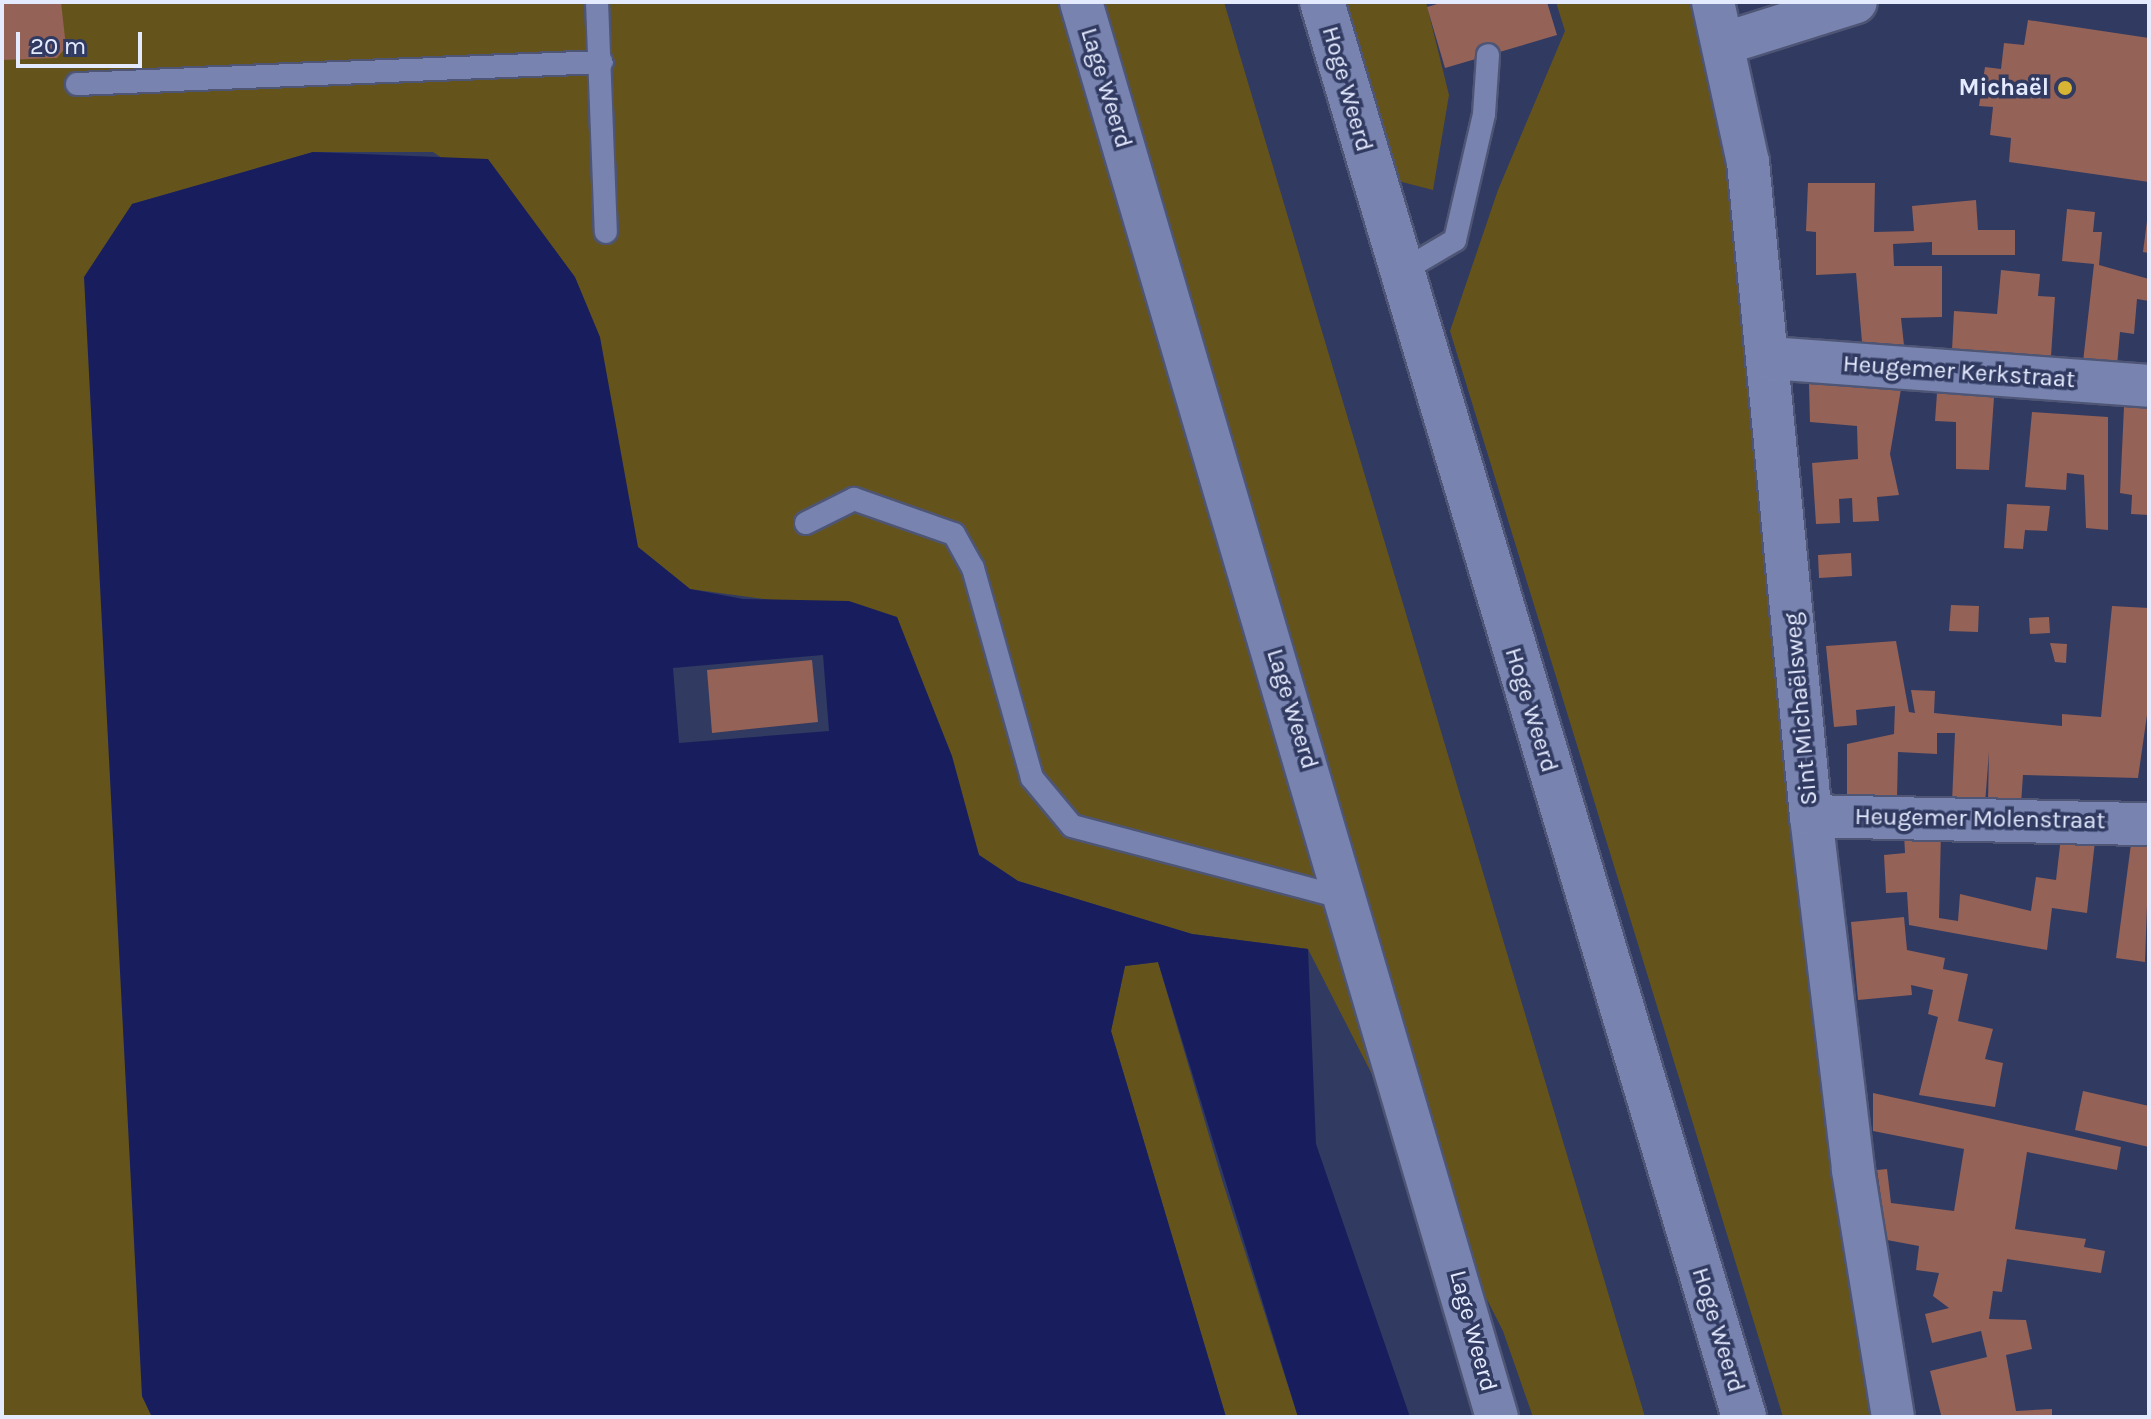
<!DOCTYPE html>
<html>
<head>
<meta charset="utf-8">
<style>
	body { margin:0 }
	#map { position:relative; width:2151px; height:1419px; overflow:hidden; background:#313a61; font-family:Karla,sans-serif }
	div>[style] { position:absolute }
	.green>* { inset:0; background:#64541b }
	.water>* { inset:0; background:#181e5d }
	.pier>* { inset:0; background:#313a61 }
	.building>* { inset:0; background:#946257 }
	.roads { filter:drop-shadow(2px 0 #4e5575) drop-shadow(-2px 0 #4e5575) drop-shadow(0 2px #4e5575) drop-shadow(0 -2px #4e5575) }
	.service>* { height:22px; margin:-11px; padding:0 11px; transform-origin:11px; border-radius:11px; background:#7884af }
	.minor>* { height:42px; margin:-21px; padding:0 21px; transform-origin:21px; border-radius:21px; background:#7884af }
	.secondary>* { height:44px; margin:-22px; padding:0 22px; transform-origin:22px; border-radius:22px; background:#7884af }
	.dots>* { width:22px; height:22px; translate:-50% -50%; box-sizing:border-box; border:4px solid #313a61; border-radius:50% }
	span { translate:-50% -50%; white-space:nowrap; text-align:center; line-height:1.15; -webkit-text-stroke:7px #313a61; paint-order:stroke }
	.street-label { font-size:24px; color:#e5ebff }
	.poi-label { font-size:24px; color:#e5ebff; font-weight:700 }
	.right { translate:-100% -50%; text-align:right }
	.frame { position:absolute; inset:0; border:4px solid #e5ebff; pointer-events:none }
	.scale { position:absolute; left:16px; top:32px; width:126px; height:36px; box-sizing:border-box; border:4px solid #e5ebff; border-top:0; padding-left:10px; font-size:24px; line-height:28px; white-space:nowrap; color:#e5ebff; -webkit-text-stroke:6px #313a61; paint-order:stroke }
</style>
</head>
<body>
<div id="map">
	<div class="green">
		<div style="clip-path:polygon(2px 2px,1224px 2px,1645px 1417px,1533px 1417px,1503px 1331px,1308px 949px,1192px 934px,1018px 881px,979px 855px,897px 617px,690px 589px,638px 547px,574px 277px,530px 218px,433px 152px,313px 152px,132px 204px,142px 1396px,152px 1417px,2px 1417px)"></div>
		<div style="clip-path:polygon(1346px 2px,1426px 2px,1449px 95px,1433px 190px,1398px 181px)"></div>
		<div style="clip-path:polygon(1556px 2px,1694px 2px,1737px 214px,1876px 1417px,1783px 1417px,1450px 331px,1498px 190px,1565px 31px)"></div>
		<div style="clip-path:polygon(1158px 962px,1223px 1183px,1298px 1417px,1226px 1417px,1111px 1031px,1125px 966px)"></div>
	</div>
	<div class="water">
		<div style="clip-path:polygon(313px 152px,488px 159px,575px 277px,600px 337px,638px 547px,690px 589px,743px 599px,849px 601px,897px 617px,952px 756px,979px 855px,1018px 881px,1192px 934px,1308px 949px,1316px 1144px,1410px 1417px,1298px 1417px,1158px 962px,1125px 966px,1111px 1031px,1226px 1417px,152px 1417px,142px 1396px,84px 277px,132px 204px)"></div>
	</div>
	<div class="pier">
		<div style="clip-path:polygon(823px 655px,829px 731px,679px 743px,673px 668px)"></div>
	</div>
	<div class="building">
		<div style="clip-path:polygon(2px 2px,61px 2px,66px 47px,57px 58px,2px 60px)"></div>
		<div style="clip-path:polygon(1444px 2px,1547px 2px,1557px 35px,1445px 68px,1427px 7px)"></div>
		<div style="clip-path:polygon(2028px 20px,2149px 38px,2149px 182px,2009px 162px,2011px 138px,1990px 135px,1993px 107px,1979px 106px,1985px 67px,2001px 69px,2004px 43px,2024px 45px)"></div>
		<div style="clip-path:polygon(1808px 183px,1875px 183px,1874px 232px,1914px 231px,1912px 206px,1976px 200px,1978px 230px,2015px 230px,2015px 255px,1932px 255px,1932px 242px,1893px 244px,1894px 266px,1942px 266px,1942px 317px,1901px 318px,1904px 345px,1862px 342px,1856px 273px,1816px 275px,1816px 232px,1806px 231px)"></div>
		<div style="clip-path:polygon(2067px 209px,2095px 212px,2093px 232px,2102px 232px,2099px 265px,2149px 279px,2149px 301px,2137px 299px,2134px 334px,2120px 332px,2117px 366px,2083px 362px,2094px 264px,2062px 261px)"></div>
		<div style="clip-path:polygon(2147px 221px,2149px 221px,2149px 253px,2143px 252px)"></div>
		<div style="clip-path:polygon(2001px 270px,2040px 274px,2038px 296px,2055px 297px,2051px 356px,1952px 350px,1954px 311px,1997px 314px)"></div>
		<div style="clip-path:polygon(1809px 384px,1901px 389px,1890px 454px,1899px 495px,1877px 497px,1879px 521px,1853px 522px,1852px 498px,1839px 499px,1840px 523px,1816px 524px,1812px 463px,1858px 459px,1857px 426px,1810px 422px)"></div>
		<div style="clip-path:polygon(1937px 393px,1994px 397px,1989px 470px,1956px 469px,1956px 422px,1935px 421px)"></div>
		<div style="clip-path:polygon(2124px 407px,2149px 408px,2149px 515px,2131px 514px,2132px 495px,2120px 493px)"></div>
		<div style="clip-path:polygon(2032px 412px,2108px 417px,2108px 530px,2086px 528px,2084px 475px,2067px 473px,2066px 490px,2025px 487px)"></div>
		<div style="clip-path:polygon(2007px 504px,2050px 506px,2047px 531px,2025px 530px,2023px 549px,2004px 548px)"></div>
		<div style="clip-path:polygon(1851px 553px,1852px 576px,1819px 578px,1818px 555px)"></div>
		<div style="clip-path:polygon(1951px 605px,1979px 606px,1978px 632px,1949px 631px)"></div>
		<div style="clip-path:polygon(2112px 606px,2149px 608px,2149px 701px,2138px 778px,2023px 775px,2021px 804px,1988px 803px,1989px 752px,1985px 804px,1952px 802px,1955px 733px,1937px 733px,1937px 754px,1898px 752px,1897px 799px,1847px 798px,1847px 744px,1894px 734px,1895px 706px,1856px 710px,1857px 725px,1834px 727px,1826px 646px,1896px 641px,1909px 712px,1915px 713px,1911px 690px,1935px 691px,1934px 713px,2062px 726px,2062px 714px,2101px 717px)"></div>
		<div style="clip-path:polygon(2049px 617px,2050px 633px,2030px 634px,2029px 618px)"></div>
		<div style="clip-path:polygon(2050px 643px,2067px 644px,2066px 663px,2055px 662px)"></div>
		<div style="clip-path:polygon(812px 660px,818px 722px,712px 733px,707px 670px)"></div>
		<div style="clip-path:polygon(1941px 832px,1939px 918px,1958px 921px,1960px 894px,2031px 911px,2036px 877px,2056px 880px,2061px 837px,2095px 841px,2087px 913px,2052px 908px,2047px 950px,1909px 925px,1907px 892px,1886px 893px,1884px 855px,1905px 853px,1904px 834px)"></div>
		<div style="clip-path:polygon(2131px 844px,2149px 847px,2145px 962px,2116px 958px)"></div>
		<div style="clip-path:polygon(1904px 917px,1907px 950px,1945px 958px,1943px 969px,1968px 974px,1958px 1021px,1993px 1029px,1985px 1059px,2003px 1063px,1995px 1107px,1919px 1095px,1938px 1017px,1928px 1014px,1933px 990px,1911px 985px,1912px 995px,1858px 1000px,1851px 922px)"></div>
		<div style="clip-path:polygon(2083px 1091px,2149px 1106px,2149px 1147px,2075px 1130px)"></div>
		<div style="clip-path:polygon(1873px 1093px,2121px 1147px,2117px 1170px,2027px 1152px,2015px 1229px,2086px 1239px,2084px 1247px,2105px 1251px,2101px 1273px,2007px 1259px,2002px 1292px,1993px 1291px,1989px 1319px,2026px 1320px,2032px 1349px,2006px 1355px,2016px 1411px,2052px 1409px,2052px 1417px,1941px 1415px,1930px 1371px,1987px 1357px,1981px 1331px,1932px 1343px,1925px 1314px,1949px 1308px,1933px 1296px,1939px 1273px,1916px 1270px,1919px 1246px,1887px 1240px,1877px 1170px,1887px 1169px,1891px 1203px,1954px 1211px,1964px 1149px,1873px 1131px)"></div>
	</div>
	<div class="roads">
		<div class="service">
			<div style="left:597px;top:2px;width:230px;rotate:87.8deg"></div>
			<div style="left:77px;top:84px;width:525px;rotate:-2.4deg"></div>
			<div style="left:1399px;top:273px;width:65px;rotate:-30.5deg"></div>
			<div style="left:1455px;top:240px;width:129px;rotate:-77deg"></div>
			<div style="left:1484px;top:114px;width:59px;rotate:-86.1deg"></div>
			<div style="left:806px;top:523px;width:54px;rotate:-26.6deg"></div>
			<div style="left:854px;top:499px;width:106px;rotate:19.3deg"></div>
			<div style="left:954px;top:534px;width:39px;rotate:61deg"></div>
			<div style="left:973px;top:568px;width:218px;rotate:74.3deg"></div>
			<div style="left:1032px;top:778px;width:62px;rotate:50.2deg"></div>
			<div style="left:1072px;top:826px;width:285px;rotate:14.8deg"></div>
		</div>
		<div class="minor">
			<div style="left:1081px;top:2px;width:1475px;rotate:73.62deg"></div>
			<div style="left:1713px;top:2px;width:164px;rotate:77.7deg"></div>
			<div style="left:1748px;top:162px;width:657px;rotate:84.5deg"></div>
			<div style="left:1811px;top:816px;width:356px;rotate:83.2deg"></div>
			<div style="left:1853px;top:1170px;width:250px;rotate:80.8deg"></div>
			<div style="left:1726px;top:43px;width:136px;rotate:-17.5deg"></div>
			<div style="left:1770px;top:358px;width:380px;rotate:4.2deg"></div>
			<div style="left:1811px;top:816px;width:338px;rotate:1.4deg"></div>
		</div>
		<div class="secondary">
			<div style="left:1322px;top:2px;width:1477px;rotate:73.39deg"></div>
		</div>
	</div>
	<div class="dots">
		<div style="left:2065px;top:88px;background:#d7b434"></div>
	</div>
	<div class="street-label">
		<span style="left:1106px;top:88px;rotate:73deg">Lage Weerd</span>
		<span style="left:1347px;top:89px;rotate:74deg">Hoge Weerd</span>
		<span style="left:1959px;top:372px;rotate:4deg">Heugemer Kerkstraat</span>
		<span style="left:1292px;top:709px;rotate:73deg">Lage Weerd</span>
		<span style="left:1801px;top:709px;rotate:-95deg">Sint Michaëlsweg</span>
		<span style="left:1531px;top:710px;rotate:73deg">Hoge Weerd</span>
		<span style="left:1980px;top:819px;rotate:1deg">Heugemer Molenstraat</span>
		<span style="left:1718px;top:1330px;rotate:73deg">Hoge Weerd</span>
		<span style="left:1473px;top:1331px;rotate:75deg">Lage Weerd</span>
	</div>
	<div class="poi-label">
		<span class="right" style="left:2049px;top:88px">Michaël</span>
	</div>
	<div class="frame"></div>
	<div class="scale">20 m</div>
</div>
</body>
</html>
